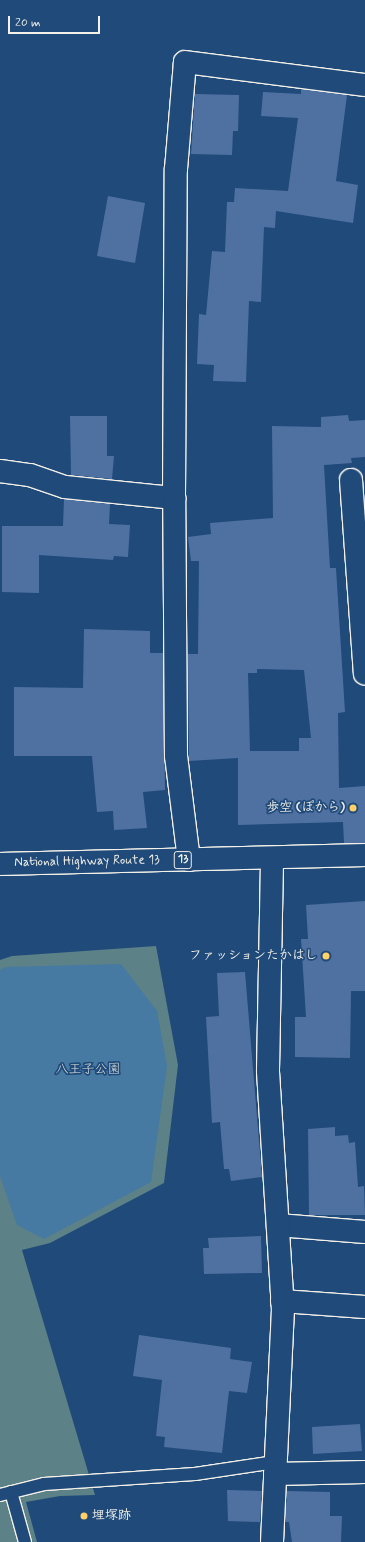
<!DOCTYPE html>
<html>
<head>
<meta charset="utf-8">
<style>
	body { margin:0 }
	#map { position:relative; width:365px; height:1542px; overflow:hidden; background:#1f4a7a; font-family:Mynerve,"Klee One",sans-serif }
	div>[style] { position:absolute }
	.green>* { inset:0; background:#5c8187 }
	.water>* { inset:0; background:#467aa3 }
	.building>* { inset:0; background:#4f71a1 }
	.roads { filter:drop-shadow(1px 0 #f4f1e8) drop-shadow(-1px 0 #f4f1e8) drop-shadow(0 1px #f4f1e8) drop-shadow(0 -1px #f4f1e8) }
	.service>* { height:12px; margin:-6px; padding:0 6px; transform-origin:6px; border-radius:6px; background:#1f4a7a }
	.minor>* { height:22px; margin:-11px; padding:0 11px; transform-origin:11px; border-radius:11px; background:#1f4a7a }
	.trunk>* { height:22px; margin:-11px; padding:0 11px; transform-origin:11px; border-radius:11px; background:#1f4a7a }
	.dots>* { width:11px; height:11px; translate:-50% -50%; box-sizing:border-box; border:2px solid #1f4a7a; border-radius:50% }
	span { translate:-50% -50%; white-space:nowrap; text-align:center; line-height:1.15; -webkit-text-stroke:3.5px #1f4a7a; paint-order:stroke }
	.shield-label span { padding:1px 3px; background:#1f4a7a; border:1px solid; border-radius:3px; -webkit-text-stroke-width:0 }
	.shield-label { font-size:12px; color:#f4f1e8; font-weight:700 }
	.poi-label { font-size:13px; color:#f4f1e8; font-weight:700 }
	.right { translate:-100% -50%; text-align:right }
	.left { translate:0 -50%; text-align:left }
	.street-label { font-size:13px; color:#f4f1e8 }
	.park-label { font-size:13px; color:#dde0d9 }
	.scale { position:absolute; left:8px; top:16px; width:92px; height:18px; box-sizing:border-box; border:2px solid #f4f1e8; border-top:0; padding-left:5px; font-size:12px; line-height:14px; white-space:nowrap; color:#f4f1e8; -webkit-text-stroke:3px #1f4a7a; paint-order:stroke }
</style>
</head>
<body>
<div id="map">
	<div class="green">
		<div style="clip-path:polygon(156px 946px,178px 1065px,164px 1183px,50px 1243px,22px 1250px,95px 1495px,60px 1496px,26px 1502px,37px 1542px,0 1542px,0 960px,12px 956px)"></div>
	</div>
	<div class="water">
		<div style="clip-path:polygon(121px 964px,157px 1011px,167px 1066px,151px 1182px,44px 1239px,17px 1225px,0 1176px,0 970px,6px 967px)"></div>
	</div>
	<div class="building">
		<div style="clip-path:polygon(301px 89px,347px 95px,336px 181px,358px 185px,353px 223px,276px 211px,275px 228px,264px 227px,261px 302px,249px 301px,246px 382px,213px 381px,214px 365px,197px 364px,199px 314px,206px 315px,212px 251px,225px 252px,227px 202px,234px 202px,235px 188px,288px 191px,298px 118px,261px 116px,263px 92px,301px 94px)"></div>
		<div style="clip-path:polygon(195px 94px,239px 95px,238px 131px,233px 131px,232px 155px,191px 154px)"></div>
		<div style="clip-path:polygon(108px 196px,145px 203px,135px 263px,97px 256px)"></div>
		<div style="clip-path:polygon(evenodd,348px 415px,349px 421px,365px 420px,365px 457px,351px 458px,352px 463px,324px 465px,330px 568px,336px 568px,345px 712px,338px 713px,339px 788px,365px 786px,365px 843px,344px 843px,343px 822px,238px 825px,238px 758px,189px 761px,188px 654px,198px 654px,199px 561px,191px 561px,188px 537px,211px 534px,210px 523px,273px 518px,272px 426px,321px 427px,321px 417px,348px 415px,257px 669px,304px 670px,311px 738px,299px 738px,299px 751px,250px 751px,248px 673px,257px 673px,257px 669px)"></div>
		<div style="clip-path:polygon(70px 416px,107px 416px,107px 456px,114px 456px,112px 479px,71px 475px)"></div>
		<div style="clip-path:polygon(64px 499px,110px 504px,109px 524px,130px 525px,128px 557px,114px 556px,113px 560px,39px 555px,39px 593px,2px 592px,2px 526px,63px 526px)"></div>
		<div style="clip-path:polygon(84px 629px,150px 631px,150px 653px,163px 653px,165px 790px,143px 792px,147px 828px,114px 830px,113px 811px,97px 812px,92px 756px,14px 756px,14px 687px,83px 688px)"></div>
		<div style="clip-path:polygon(365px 901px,365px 991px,351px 991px,350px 1058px,295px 1057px,295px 1017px,306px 1017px,301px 939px,308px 939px,306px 905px)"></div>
		<div style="clip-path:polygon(245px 972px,262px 1177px,231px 1181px,229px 1169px,224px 1169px,220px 1122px,212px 1123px,206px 1017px,219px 1016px,217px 973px)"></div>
		<div style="clip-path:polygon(335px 1127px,335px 1136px,348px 1135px,349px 1143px,355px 1142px,358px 1187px,364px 1186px,365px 1215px,309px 1215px,308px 1129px)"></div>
		<div style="clip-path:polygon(261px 1236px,262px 1273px,204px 1274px,203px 1248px,209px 1248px,208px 1238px)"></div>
		<div style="clip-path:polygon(139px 1335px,231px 1348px,230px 1359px,252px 1362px,247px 1393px,229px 1391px,222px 1453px,164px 1447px,165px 1437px,156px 1436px,162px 1380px,133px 1376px)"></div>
		<div style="clip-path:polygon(360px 1424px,362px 1451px,313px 1454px,312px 1427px)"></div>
		<div style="clip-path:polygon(227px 1490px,262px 1491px,260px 1522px,228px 1521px)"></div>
		<div style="clip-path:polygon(287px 1491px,330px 1492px,330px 1516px,342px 1516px,341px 1542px,292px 1542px,289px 1522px,285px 1522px)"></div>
	</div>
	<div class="roads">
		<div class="service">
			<div style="left:11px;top:1492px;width:52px;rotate:74.4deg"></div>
			<div style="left:0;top:1495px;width:45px;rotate:-14deg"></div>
			<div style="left:44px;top:1484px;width:151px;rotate:-3.8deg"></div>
			<div style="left:195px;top:1474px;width:81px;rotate:-8.5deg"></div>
		</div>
		<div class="minor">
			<div style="left:0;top:471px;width:30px;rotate:8deg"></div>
			<div style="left:30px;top:475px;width:37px;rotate:19deg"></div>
			<div style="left:65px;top:487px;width:110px;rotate:5.8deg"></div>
			<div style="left:351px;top:480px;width:194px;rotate:85.9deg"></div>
			<div style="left:189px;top:860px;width:105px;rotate:-97.1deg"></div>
			<div style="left:176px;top:756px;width:258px;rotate:-90.4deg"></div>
			<div style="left:174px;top:498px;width:329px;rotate:-89.7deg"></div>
			<div style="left:176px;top:169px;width:107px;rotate:-85.2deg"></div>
			<div style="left:185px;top:62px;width:181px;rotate:7.3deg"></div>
			<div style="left:278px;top:1225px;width:87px;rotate:4.6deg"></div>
			<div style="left:282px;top:1301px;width:83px;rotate:4.1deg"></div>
			<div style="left:275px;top:1474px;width:90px;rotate:-1.3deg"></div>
			<div style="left:272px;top:1542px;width:232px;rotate:-87.3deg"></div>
			<div style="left:283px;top:1310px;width:240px;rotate:-93.6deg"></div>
			<div style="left:268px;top:1070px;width:212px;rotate:-88.9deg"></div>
		</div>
		<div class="trunk">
			<div style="left:0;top:864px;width:365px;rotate:-1.4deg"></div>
		</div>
	</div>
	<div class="dots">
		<div style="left:353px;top:808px;background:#ffd166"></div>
		<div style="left:326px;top:956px;background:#ffd166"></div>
		<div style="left:84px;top:1516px;background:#ffd166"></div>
	</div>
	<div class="shield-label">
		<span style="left:183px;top:860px">13</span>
	</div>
	<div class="poi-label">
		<span class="right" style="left:345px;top:808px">歩空 (ぽから)</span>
		<span class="right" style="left:318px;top:956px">ファッションたかはし</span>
		<span class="left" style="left:92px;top:1516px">埋塚跡</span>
	</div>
	<div class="street-label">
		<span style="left:87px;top:862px;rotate:-1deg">National Highway Route 13</span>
	</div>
	<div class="park-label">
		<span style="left:88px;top:1070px">八王子公園</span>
	</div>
	<div class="scale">20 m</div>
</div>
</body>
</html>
